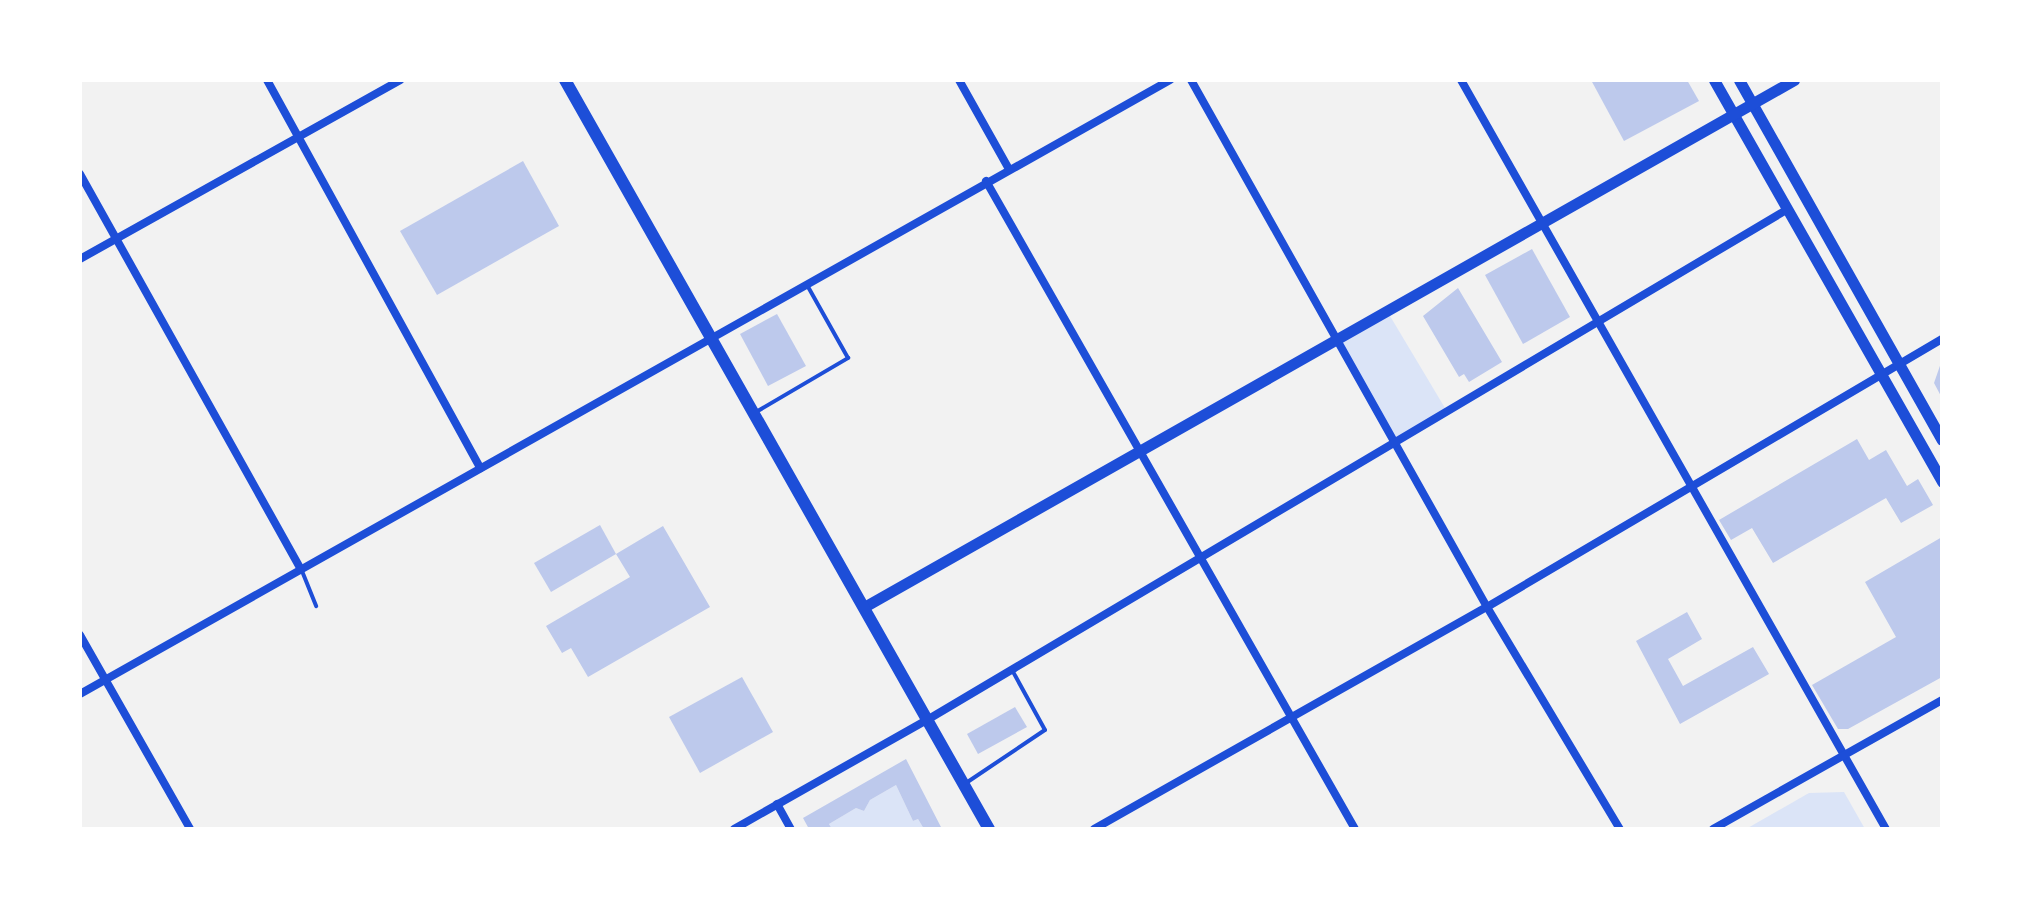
<!DOCTYPE html>
<html>
<head>
<meta charset="utf-8">
<style>
	body { margin:0 }
	#map { position:relative; width:2022px; height:909px; overflow:hidden; background:#f2f2f2; font-family:"Roboto Serif",serif }
	div>[style] { position:absolute }
	.green>* { inset:0; background:#dbe4f7 }
	.building>* { inset:0; background:#bdc9ec }
	.service>* { height:4px; margin:-2px; padding:0 2px; transform-origin:2px; border-radius:2px; background:#1d4ed8 }
	.minor>* { height:8px; margin:-4px; padding:0 4px; transform-origin:4px; border-radius:4px; background:#1d4ed8 }
	.secondary>* { height:11px; margin:-5.5px; padding:0 5.5px; transform-origin:5.5px; border-radius:5.5px; background:#1d4ed8 }
	.primary>* { height:12px; margin:-6px; padding:0 6px; transform-origin:6px; border-radius:6px; background:#1d4ed8 }
	span { translate:-50% -50%; white-space:nowrap; text-align:center; line-height:1.15; -webkit-text-stroke:6px #fff; paint-order:stroke }
	.frame { position:absolute; inset:0; border:82px solid #fff; pointer-events:none }
</style>
</head>
<body>
<div id="map">
	<div class="green">
		<div style="clip-path:polygon(1387px 311px,1448px 413px,1396px 444px,1336px 339px)"></div>
		<div style="clip-path:polygon(896px 785px,913px 821px,918px 819px,924px 829px,832px 829px,829px 824px,856px 808px,864px 811px,870px 800px)"></div>
		<div style="clip-path:polygon(1844px 792px,1865px 829px,1746px 829px,1809px 793px)"></div>
	</div>
	<div class="building">
		<div style="clip-path:polygon(1591px 80px,1687px 80px,1699px 101px,1624px 141px)"></div>
		<div style="clip-path:polygon(523px 161px,559px 226px,437px 295px,400px 231px)"></div>
		<div style="clip-path:polygon(1532px 249px,1570px 317px,1523px 344px,1485px 275px)"></div>
		<div style="clip-path:polygon(1458px 288px,1502px 362px,1469px 382px,1464px 374px,1459px 377px,1423px 316px)"></div>
		<div style="clip-path:polygon(777px 314px,806px 366px,768px 386px,740px 334px)"></div>
		<div style="clip-path:polygon(1942px 360px,1942px 398px,1934px 383px)"></div>
		<div style="clip-path:polygon(1857px 439px,1869px 460px,1886px 450px,1907px 486px,1918px 479px,1933px 505px,1901px 523px,1886px 498px,1773px 563px,1752px 528px,1731px 540px,1719px 520px)"></div>
		<div style="clip-path:polygon(600px 525px,616px 554px,551px 592px,534px 563px)"></div>
		<div style="clip-path:polygon(663px 526px,710px 607px,588px 677px,571px 648px,562px 653px,546px 626px,630px 577px,616px 554px)"></div>
		<div style="clip-path:polygon(1942px 537px,1942px 677px,1848px 729px,1838px 729px,1812px 685px,1896px 637px,1865px 582px)"></div>
		<div style="clip-path:polygon(1687px 612px,1702px 639px,1668px 659px,1683px 686px,1753px 647px,1769px 674px,1680px 724px,1636px 641px)"></div>
		<div style="clip-path:polygon(742px 677px,773px 732px,700px 773px,669px 717px)"></div>
		<div style="clip-path:polygon(1015px 707px,1027px 727px,978px 754px,967px 734px)"></div>
		<div style="clip-path:polygon(906px 759px,942px 829px,924px 829px,918px 819px,913px 821px,896px 785px,870px 800px,864px 811px,856px 808px,829px 824px,832px 829px,809px 829px,803px 818px)"></div>
	</div>
	<div class="service">
		<div style="left:756px;top:412px;width:107px;rotate:-30.4deg"></div>
		<div style="left:848px;top:358px;width:84px;rotate:-119.3deg"></div>
		<div style="left:302px;top:571px;width:38px;rotate:68deg"></div>
		<div style="left:966px;top:783px;width:95px;rotate:-33.9deg"></div>
		<div style="left:1045px;top:730px;width:68px;rotate:-118.8deg"></div>
	</div>
	<div class="minor">
		<div style="left:267px;top:80px;width:443px;rotate:61.2deg"></div>
		<div style="left:959px;top:80px;width:102px;rotate:60.7deg"></div>
		<div style="left:1191px;top:80px;width:604px;rotate:60.68deg"></div>
		<div style="left:1487px;top:607px;width:259px;rotate:59.1deg"></div>
		<div style="left:1461px;top:80px;width:861px;rotate:60.43deg"></div>
		<div style="left:80px;top:174px;width:453px;rotate:60.8deg"></div>
		<div style="left:986px;top:181px;width:746px;rotate:60.34deg"></div>
		<div style="left:80px;top:259px;width:367px;rotate:-29.2deg"></div>
		<div style="left:80px;top:635px;width:223px;rotate:60.4deg"></div>
		<div style="left:80px;top:694px;width:1251px;rotate:-29.39deg"></div>
		<div style="left:777px;top:804px;width:29px;rotate:61deg"></div>
		<div style="left:734px;top:829px;width:222px;rotate:-29.5deg"></div>
		<div style="left:927px;top:720px;width:1001px;rotate:-30.69deg"></div>
		<div style="left:1094px;top:829px;width:451px;rotate:-29.5deg"></div>
		<div style="left:1487px;top:607px;width:528px;rotate:-30.5deg"></div>
		<div style="left:1713px;top:829px;width:263px;rotate:-29.4deg"></div>
	</div>
	<div class="secondary">
		<div style="left:1714px;top:80px;width:462px;rotate:60.4deg"></div>
		<div style="left:1739px;top:80px;width:413px;rotate:60.6deg"></div>
		<div style="left:864px;top:607px;width:1069px;rotate:-29.54deg"></div>
	</div>
	<div class="primary">
		<div style="left:565px;top:80px;width:861px;rotate:60.49deg"></div>
	</div>
	<div class="frame"></div>
</div>
</body>
</html>
